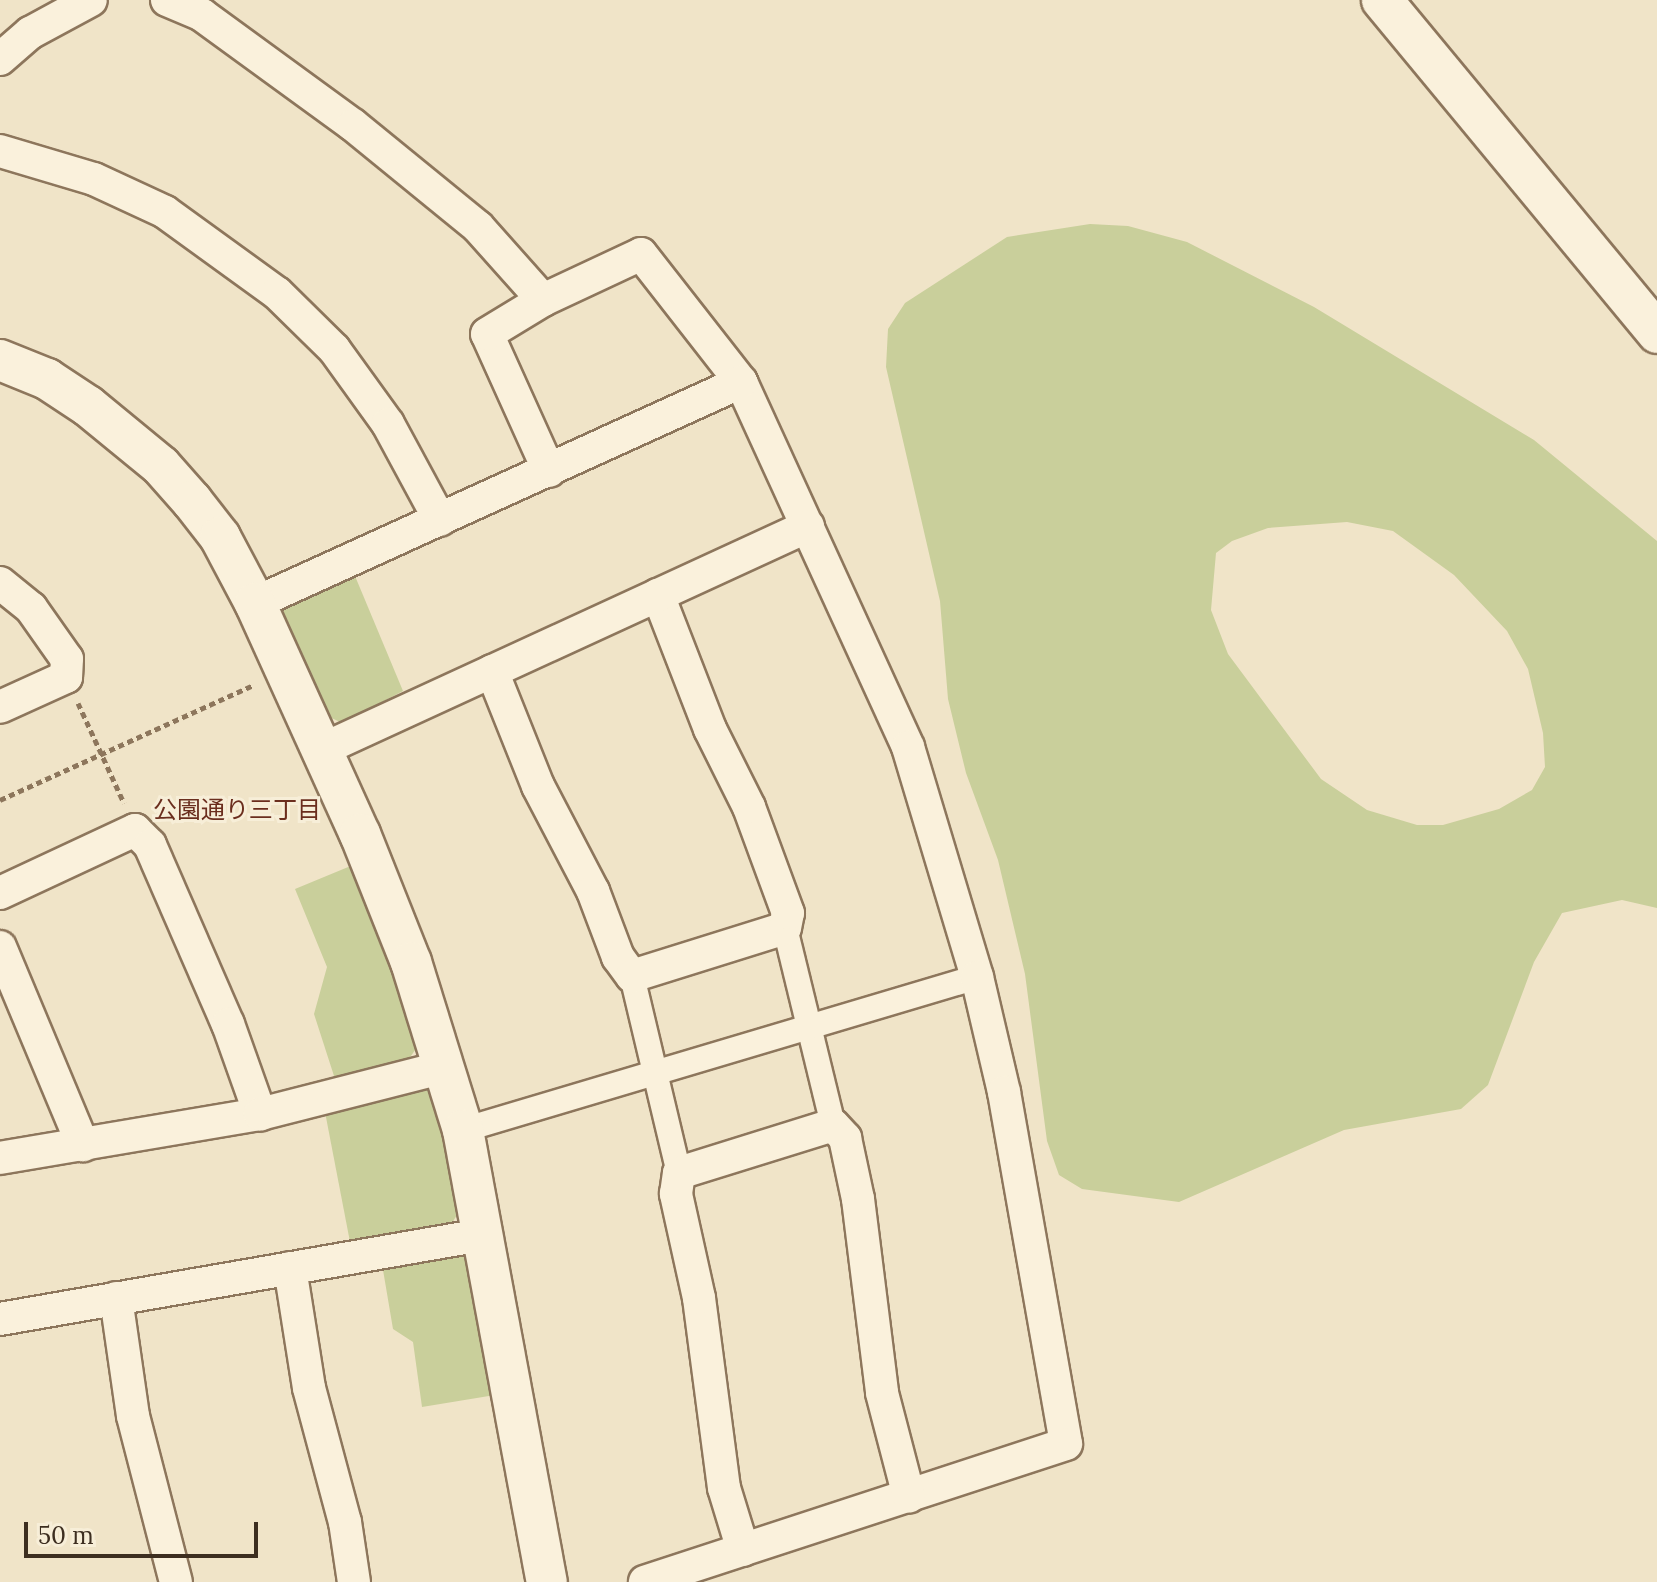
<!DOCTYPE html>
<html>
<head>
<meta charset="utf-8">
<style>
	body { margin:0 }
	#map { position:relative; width:1657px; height:1582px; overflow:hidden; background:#f0e4c8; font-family:Lora,"Noto Sans JP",serif }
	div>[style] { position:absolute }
	.green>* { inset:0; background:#c9cf9b }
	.path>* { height:5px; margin-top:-2.5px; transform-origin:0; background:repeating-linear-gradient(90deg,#8d765c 0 6px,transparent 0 10px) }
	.roads { filter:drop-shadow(2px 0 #8d765c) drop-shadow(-2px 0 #8d765c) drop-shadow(0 2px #8d765c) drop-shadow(0 -2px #8d765c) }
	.pedestrian>* { height:24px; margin:-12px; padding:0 12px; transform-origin:12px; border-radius:12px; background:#faf1dc }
	.minor>* { height:32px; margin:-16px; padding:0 16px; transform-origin:16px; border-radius:16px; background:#faf1dc }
	.tertiary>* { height:40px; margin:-20px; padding:0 20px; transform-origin:20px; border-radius:20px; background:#faf1dc }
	span { translate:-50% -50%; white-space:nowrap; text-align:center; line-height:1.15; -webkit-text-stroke:6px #f7eed8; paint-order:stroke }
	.neighbourhood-label { font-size:24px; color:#6b2e1e }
	.scale { position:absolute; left:24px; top:1522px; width:234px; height:36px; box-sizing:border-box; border:4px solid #3d2e20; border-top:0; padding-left:10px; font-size:24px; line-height:28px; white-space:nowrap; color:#3d2e20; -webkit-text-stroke:6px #f7eed8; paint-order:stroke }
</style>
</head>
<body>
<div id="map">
	<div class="green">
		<div style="clip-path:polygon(evenodd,1090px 224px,1128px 226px,1187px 242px,1314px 307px,1534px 440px,1657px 541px,1657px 908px,1622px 900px,1562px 913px,1534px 962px,1488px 1085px,1461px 1109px,1344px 1130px,1179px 1202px,1082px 1189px,1059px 1175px,1047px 1141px,1025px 974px,998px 860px,966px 773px,948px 699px,940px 601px,886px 367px,888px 329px,905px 303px,1007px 237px,1090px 224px,1347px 522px,1393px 531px,1454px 575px,1507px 631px,1528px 669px,1543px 733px,1545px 767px,1532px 790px,1499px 809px,1443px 825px,1417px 825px,1367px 810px,1321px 779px,1228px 654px,1211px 610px,1216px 553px,1232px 541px,1268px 528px,1347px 522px)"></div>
		<div style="clip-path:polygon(355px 576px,403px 691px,342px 723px,319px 712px,279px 625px,286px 603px)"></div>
		<div style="clip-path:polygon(353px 865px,393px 955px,418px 1046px,408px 1060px,335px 1079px,314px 1014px,327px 967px,295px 889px)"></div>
		<div style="clip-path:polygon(419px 1085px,435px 1093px,461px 1208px,451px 1225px,350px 1242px,325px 1112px)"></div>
		<div style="clip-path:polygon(458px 1253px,470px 1262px,495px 1395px,422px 1407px,413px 1342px,393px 1329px,382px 1264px)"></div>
	</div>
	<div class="path">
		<div style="left:78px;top:703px;width:110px;rotate:65.3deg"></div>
		<div style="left:0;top:800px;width:279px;rotate:-24.4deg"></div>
	</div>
	<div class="roads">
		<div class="pedestrian">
			<div style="left:785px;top:928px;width:203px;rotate:76.3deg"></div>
			<div style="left:632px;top:976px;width:203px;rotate:76.6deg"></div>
			<div style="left:463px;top:1130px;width:536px;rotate:-16.58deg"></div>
		</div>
		<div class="minor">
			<div style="left:167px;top:0;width:38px;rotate:23deg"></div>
			<div style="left:202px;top:15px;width:187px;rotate:36.1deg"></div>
			<div style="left:353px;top:125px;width:161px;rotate:39.2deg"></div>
			<div style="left:478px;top:227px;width:98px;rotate:48.3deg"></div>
			<div style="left:0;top:59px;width:40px;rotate:-41deg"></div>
			<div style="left:30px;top:33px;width:69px;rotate:-28.4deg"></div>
			<div style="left:0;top:151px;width:98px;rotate:16.6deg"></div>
			<div style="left:94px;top:179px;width:78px;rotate:24.9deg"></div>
			<div style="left:165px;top:212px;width:138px;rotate:35.9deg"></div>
			<div style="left:277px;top:293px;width:80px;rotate:44.5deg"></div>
			<div style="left:334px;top:349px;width:92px;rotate:54.2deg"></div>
			<div style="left:388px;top:424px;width:109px;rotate:61.6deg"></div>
			<div style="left:549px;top:471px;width:150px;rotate:-114.3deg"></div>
			<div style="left:487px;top:334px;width:66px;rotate:-31.3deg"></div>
			<div style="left:543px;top:300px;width:108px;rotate:-25.1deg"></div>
			<div style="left:641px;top:254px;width:162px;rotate:52deg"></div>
			<div style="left:741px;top:382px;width:401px;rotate:65.4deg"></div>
			<div style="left:908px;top:747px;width:240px;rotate:73.3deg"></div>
			<div style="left:977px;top:977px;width:118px;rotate:76.8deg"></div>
			<div style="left:1004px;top:1092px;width:357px;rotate:80deg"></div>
			<div style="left:1066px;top:1444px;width:443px;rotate:161.9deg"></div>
			<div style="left:0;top:583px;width:40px;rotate:39deg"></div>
			<div style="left:31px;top:608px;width:62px;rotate:54.8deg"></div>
			<div style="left:67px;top:659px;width:18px;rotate:93deg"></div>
			<div style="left:66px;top:677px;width:72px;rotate:155.6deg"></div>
			<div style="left:255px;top:603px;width:534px;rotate:-24.45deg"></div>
			<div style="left:492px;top:671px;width:124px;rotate:68.2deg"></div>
			<div style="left:538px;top:786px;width:119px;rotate:62.4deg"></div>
			<div style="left:593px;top:891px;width:71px;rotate:69.3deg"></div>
			<div style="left:618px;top:957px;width:24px;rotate:54deg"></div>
			<div style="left:632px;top:976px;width:160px;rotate:-17.4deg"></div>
			<div style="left:785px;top:928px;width:15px;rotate:-79deg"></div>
			<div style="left:788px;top:913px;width:113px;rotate:-110.2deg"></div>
			<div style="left:749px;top:807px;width:87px;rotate:-116.6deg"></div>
			<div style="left:710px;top:729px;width:144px;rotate:-111.2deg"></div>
			<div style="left:321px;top:750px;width:536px;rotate:-24.7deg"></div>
			<div style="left:0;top:893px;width:149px;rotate:-25deg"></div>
			<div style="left:135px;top:830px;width:21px;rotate:45deg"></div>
			<div style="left:150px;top:845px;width:195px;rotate:66.5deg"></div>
			<div style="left:228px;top:1024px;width:96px;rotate:70.4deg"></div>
			<div style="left:0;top:947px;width:215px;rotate:67.3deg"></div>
			<div style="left:0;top:1158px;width:264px;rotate:-9.6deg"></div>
			<div style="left:260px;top:1114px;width:191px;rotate:-14.3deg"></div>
			<div style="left:290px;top:1268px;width:121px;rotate:81deg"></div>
			<div style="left:309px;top:1388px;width:139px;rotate:75deg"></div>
			<div style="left:345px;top:1522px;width:61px;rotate:81.5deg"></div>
			<div style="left:116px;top:1298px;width:119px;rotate:81.8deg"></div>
			<div style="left:133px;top:1416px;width:171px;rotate:75.5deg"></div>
			<div style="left:0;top:1319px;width:490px;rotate:-9.9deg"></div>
			<div style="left:743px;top:1550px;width:65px;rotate:-107deg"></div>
			<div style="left:724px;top:1488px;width:192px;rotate:-97.5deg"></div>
			<div style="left:699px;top:1298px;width:107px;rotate:-102.5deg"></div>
			<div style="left:676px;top:1194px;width:21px;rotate:-82deg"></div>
			<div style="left:679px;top:1173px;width:161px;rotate:-17.3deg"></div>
			<div style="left:833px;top:1125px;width:18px;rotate:47deg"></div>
			<div style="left:845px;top:1138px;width:62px;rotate:78deg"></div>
			<div style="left:858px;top:1199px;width:195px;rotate:82.9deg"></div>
			<div style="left:882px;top:1393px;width:107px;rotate:75.4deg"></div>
		</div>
		<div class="tertiary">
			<div style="left:1382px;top:0;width:432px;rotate:50.4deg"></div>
			<div style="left:0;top:360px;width:51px;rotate:22deg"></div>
			<div style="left:47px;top:379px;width:49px;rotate:33.4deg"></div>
			<div style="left:88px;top:406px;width:94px;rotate:39.4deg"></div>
			<div style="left:161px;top:466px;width:47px;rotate:48.5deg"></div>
			<div style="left:192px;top:501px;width:46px;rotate:52.1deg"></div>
			<div style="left:220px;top:537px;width:75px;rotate:62.1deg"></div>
			<div style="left:255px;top:603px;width:254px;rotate:65.6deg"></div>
			<div style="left:360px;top:834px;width:138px;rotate:68.3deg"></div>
			<div style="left:411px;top:962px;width:176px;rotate:72.8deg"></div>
			<div style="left:463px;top:1130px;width:460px;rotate:79.5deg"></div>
		</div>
	</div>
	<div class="neighbourhood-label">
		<span style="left:237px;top:810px">公園通り三丁目</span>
	</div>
	<div class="scale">50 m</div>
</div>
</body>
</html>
